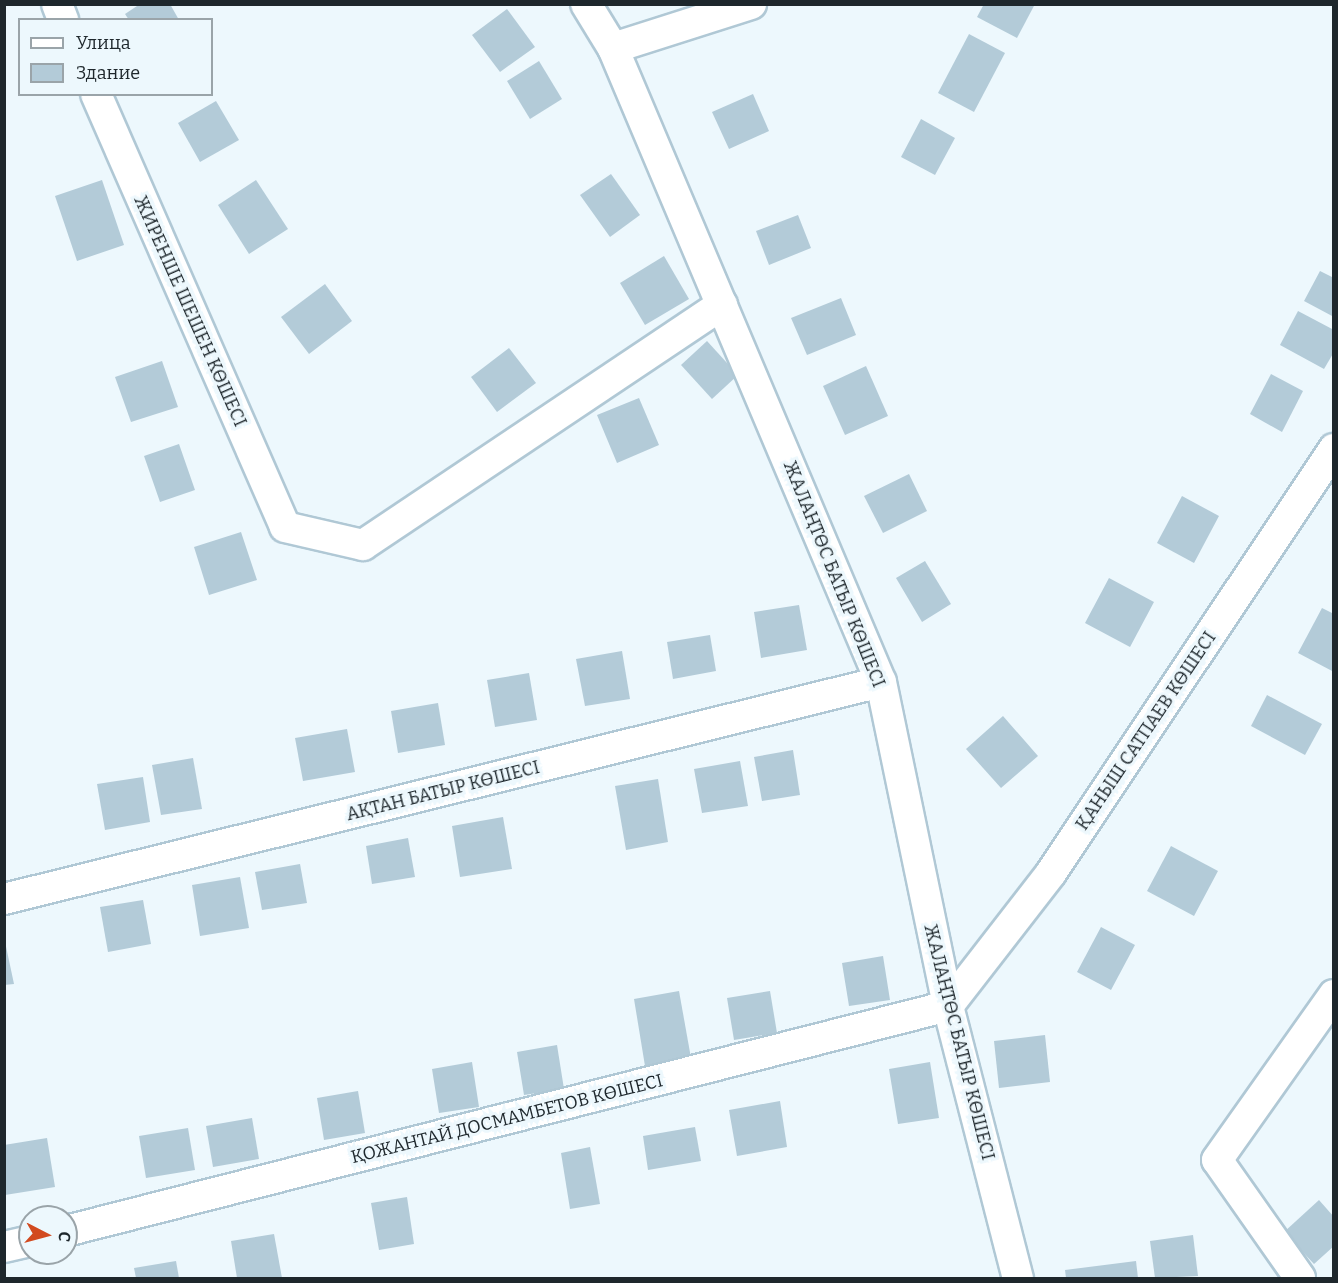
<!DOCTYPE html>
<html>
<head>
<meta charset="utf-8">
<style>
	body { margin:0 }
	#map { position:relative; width:1338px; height:1283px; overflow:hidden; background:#edf8fd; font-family:Bitter,serif }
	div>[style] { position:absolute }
	.building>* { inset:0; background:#b3cbd8 }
	.roads { filter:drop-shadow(2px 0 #b0c8d5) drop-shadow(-2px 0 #b0c8d5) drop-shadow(0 2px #b0c8d5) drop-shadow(0 -2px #b0c8d5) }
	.minor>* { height:30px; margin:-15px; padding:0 15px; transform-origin:15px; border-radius:15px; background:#fff }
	span { translate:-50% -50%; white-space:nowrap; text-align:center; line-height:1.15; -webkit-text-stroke:6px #edf8fd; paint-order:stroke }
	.street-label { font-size:18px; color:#1e272c }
	.frame { position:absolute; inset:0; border:6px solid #1e272c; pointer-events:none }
	.legend { position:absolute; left:18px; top:18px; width:195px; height:78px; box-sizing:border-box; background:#edf8fd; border:2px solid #9aa4a9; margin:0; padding:8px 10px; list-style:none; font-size:18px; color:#1e272c }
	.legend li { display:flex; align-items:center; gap:12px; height:30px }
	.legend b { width:30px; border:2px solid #9aa4a9 }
	.north { position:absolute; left:18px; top:1205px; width:60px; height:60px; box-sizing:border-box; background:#edf8fd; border:2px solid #9aa4a9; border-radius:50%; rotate:96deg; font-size:16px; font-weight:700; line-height:24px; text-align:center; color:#1e272c }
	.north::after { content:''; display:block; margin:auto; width:21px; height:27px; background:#d24a1f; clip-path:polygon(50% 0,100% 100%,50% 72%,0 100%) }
</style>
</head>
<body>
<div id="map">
	<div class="building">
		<div style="clip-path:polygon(140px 4px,170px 4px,179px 20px,129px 20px,125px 14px)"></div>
		<div style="clip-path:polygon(984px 4px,1035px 4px,1017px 38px,977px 17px)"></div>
		<div style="clip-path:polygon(507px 9px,535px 47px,500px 72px,472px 35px)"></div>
		<div style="clip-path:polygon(969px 34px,1005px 53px,974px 112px,938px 93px)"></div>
		<div style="clip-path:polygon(539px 61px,562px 99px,530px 119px,507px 81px)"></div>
		<div style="clip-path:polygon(753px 94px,769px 131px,729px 149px,712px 112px)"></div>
		<div style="clip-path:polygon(216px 101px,239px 140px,200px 162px,178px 123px)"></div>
		<div style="clip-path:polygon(921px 119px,955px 138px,935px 175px,901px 157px)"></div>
		<div style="clip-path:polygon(611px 174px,640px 215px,610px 237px,580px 195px)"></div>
		<div style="clip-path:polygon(102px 180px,124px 245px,77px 261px,55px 196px)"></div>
		<div style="clip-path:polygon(256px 180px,288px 229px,249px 254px,218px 205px)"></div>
		<div style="clip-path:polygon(798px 215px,811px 248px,769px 265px,756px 231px)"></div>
		<div style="clip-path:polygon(664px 256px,689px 299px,645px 325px,620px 283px)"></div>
		<div style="clip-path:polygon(1320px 271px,1334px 278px,1334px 317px,1304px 301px)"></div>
		<div style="clip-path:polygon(325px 284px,352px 321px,309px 354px,281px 317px)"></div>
		<div style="clip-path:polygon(841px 298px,856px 335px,807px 355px,791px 318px)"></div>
		<div style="clip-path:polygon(1298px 311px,1334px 330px,1334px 352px,1324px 369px,1280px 345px)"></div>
		<div style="clip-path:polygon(707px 341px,738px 375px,712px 399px,681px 365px)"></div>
		<div style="clip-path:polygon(509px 348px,536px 383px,497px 412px,471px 377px)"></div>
		<div style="clip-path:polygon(162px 361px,178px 407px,131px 422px,115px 377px)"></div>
		<div style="clip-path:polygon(866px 366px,888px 416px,845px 435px,823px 386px)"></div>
		<div style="clip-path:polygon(1271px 374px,1303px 391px,1282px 432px,1250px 414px)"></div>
		<div style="clip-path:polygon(639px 398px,659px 445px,617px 463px,597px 415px)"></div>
		<div style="clip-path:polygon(179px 444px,195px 490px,160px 502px,144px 456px)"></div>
		<div style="clip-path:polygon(909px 474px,927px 511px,883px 533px,864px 496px)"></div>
		<div style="clip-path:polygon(1182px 496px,1219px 516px,1194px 563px,1157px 543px)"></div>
		<div style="clip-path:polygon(241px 532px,257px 580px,209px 595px,194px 547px)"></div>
		<div style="clip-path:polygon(925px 561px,951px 604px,922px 622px,896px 578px)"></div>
		<div style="clip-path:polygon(1109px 578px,1154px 602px,1130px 647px,1085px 623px)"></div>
		<div style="clip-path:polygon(799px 605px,807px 650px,761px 658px,754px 612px)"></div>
		<div style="clip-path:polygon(1322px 608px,1334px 614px,1334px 672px,1298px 653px)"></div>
		<div style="clip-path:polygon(710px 635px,716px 671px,673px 679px,667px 642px)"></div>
		<div style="clip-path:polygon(622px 651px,630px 699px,585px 706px,576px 659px)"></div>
		<div style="clip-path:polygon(529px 673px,537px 720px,495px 727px,487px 680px)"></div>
		<div style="clip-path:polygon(1267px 695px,1322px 724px,1305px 755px,1251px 726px)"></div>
		<div style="clip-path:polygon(438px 703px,445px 745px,398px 753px,391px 711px)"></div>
		<div style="clip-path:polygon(1003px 716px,1038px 756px,1001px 788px,966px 749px)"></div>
		<div style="clip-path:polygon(347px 729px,355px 772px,303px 781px,295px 738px)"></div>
		<div style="clip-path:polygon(793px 750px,800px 795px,762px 801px,754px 757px)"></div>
		<div style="clip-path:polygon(193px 758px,202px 809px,161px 815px,152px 765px)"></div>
		<div style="clip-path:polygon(740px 761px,748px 806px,702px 813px,694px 769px)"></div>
		<div style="clip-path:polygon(143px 777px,150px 822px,105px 830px,97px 784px)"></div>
		<div style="clip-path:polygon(658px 779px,668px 842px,626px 850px,615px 786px)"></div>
		<div style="clip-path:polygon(503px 817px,512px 869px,460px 877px,452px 826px)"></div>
		<div style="clip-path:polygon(408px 838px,415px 877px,372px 884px,366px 846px)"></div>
		<div style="clip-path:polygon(1171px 846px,1218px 871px,1194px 916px,1147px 891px)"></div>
		<div style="clip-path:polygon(300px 864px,307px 903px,262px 910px,255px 872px)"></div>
		<div style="clip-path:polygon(240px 877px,249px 928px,200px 936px,192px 885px)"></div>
		<div style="clip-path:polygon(143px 900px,151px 944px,108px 952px,100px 907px)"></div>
		<div style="clip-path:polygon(1101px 927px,1135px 945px,1111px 990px,1077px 972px)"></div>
		<div style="clip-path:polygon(4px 937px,14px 984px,4px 985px)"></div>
		<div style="clip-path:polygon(883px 956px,890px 1000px,849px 1006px,842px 963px)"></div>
		<div style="clip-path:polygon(679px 991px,691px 1058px,645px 1066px,634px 999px)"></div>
		<div style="clip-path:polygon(770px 991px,777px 1033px,734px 1040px,727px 998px)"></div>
		<div style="clip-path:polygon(1045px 1035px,1050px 1082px,999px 1088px,994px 1041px)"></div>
		<div style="clip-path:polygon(557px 1045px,564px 1089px,524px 1095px,517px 1052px)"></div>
		<div style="clip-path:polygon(472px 1062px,479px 1107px,439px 1113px,432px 1069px)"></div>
		<div style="clip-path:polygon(930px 1062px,939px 1118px,898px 1124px,889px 1069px)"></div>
		<div style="clip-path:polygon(358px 1091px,365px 1133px,324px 1140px,317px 1098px)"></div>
		<div style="clip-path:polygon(780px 1101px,787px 1147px,737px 1156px,729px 1110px)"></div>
		<div style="clip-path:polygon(252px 1118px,259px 1159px,213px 1167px,206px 1126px)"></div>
		<div style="clip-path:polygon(695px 1127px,701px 1161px,648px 1170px,643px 1136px)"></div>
		<div style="clip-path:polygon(188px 1128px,195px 1170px,146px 1178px,139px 1136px)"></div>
		<div style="clip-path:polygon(47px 1138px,55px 1187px,5px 1195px,4px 1145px)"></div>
		<div style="clip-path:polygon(590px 1147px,600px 1204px,570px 1209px,561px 1153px)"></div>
		<div style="clip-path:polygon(407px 1197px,414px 1244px,379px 1250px,371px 1203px)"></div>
		<div style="clip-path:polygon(1319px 1200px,1334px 1217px,1334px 1246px,1314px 1264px,1284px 1232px)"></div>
		<div style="clip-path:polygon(274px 1234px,282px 1278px,237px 1278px,231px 1241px)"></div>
		<div style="clip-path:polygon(1193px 1235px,1198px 1276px,1155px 1278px,1150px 1241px)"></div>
		<div style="clip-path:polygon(176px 1261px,179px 1278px,136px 1278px,134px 1268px)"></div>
		<div style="clip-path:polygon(1136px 1261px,1138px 1278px,1066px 1278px,1065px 1270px)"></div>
	</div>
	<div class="roads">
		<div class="minor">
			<div style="left:57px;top:4px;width:17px;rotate:69deg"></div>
			<div style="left:586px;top:4px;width:52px;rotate:58.5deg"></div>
			<div style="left:613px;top:48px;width:688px;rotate:67.09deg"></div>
			<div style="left:881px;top:682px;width:331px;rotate:78.3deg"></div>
			<div style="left:948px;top:1006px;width:281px;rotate:75.6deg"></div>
			<div style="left:613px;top:48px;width:145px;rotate:-17.7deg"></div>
			<div style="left:96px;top:94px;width:472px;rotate:66.4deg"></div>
			<div style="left:285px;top:527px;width:80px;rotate:13deg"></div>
			<div style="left:363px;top:545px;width:432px;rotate:-33.8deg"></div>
			<div style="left:4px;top:899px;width:903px;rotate:-13.9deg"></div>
			<div style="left:66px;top:1231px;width:910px;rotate:-14.31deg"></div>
			<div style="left:948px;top:1006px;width:168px;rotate:-52.2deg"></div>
			<div style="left:1051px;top:873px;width:510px;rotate:-56.28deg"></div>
			<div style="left:4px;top:1247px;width:27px;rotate:-13deg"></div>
			<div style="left:1300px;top:1278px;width:144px;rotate:-125.1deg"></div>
			<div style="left:1217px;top:1160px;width:202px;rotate:-54.7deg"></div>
		</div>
	</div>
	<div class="street-label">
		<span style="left:190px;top:311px;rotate:66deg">ЖИРЕНШЕ ШЕШЕН КӨШЕСІ</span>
		<span style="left:834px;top:574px;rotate:68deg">ЖАЛАҢТӨС БАТЫР КӨШЕСІ</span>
		<span style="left:1146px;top:731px;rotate:-56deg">ҚАНЫШ САТПАЕВ КӨШЕСІ</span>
		<span style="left:443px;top:791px;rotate:-14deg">АҚТАН БАТЫР КӨШЕСІ</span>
		<span style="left:959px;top:1042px;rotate:76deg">ЖАЛАҢТӨС БАТЫР КӨШЕСІ</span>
		<span style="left:507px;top:1119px;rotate:-14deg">ҚОЖАНТАЙ ДОСМАМБЕТОВ КӨШЕСІ</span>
	</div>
	<div class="frame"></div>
	<ul class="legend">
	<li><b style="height:8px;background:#fff"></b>Улица</li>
	<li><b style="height:16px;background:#b3cbd8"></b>Здание</li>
	</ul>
	<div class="north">С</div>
</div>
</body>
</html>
